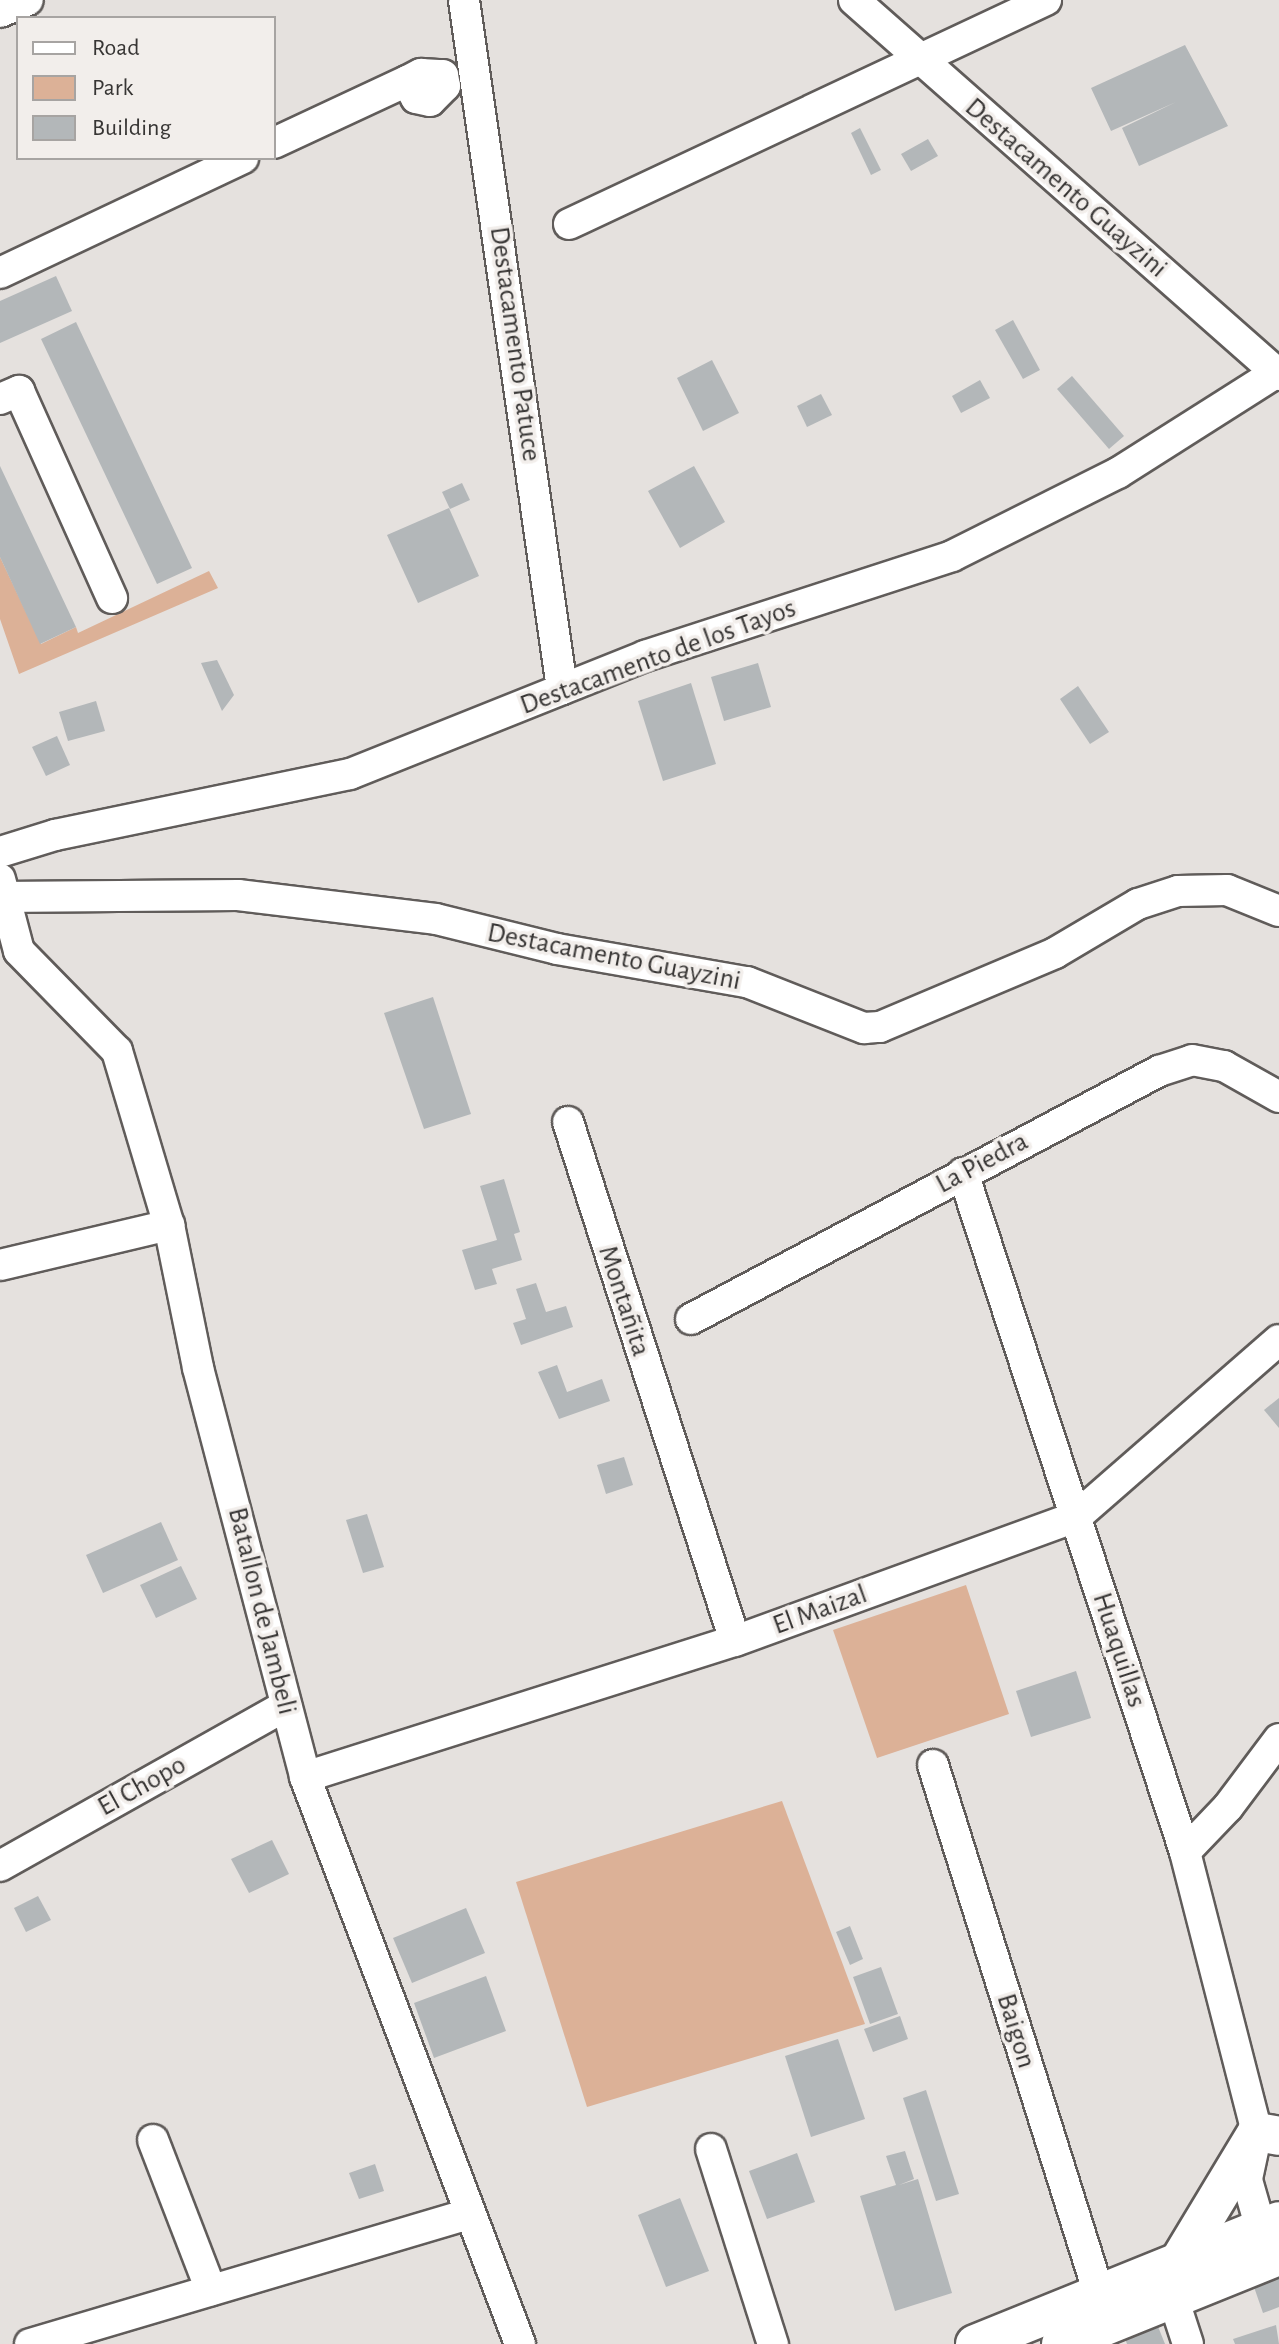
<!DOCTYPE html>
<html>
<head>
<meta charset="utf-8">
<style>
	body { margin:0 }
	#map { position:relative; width:1279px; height:2344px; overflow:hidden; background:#e5e1de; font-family:"Alegreya Sans",sans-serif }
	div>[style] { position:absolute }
	.green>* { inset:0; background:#dcb197 }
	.building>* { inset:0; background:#b3b7b9 }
	.roads { filter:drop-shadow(2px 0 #605c5a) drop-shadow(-2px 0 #605c5a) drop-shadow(0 2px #605c5a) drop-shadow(0 -2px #605c5a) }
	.minor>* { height:30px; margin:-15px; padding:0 15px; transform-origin:15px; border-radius:15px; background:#fff }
	.major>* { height:38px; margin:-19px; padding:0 19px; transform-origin:19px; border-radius:19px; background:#fff }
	span { translate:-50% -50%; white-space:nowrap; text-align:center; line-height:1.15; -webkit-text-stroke:7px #f2eeeb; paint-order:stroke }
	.street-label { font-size:28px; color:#373534 }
	.legend { position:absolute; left:16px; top:16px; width:260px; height:144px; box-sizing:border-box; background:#f2eeeb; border:2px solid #a7a4a2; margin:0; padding:10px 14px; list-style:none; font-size:24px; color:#373534 }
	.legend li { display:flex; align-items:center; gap:16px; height:40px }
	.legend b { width:40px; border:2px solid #a7a4a2 }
</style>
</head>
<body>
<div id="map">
	<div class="green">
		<div style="clip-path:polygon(0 557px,41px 644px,76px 627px,78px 633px,209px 571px,218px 588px,19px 674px,0 619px)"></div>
		<div style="clip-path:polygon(966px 1585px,1009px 1714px,877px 1758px,833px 1630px)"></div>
		<div style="clip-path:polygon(782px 1801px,865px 2024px,587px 2107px,516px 1882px)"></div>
	</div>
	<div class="building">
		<div style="clip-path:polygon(1185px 45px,1228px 126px,1139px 166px,1122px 128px,1176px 102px,1111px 131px,1091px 88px)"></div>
		<div style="clip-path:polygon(860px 128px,881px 170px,871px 175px,851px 133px)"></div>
		<div style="clip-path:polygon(928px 139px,938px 156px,911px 171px,901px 154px)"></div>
		<div style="clip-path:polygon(56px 276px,72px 311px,0 343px,0 301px)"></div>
		<div style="clip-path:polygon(1013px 320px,1040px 370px,1023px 379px,995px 330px)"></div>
		<div style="clip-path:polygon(76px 322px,192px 568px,157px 584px,41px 339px)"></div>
		<div style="clip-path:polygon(712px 360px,739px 413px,703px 431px,677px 378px)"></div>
		<div style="clip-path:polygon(1072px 376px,1124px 436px,1109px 449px,1057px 389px)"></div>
		<div style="clip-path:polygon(980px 380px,990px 398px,961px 413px,952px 396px)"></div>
		<div style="clip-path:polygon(821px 394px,832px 415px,807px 427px,797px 406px)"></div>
		<div style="clip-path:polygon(0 466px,76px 627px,40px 644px,0 557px)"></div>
		<div style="clip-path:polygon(694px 466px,725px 522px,680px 548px,648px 491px)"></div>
		<div style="clip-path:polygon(462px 483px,470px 500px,450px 509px,442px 492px)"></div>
		<div style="clip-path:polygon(449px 508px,479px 576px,418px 603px,387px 535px)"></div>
		<div style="clip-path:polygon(217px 660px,234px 695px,222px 711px,201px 663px)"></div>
		<div style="clip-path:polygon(758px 663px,771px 707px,724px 721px,711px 677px)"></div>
		<div style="clip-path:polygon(691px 683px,716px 764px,663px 781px,638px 701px)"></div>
		<div style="clip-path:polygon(1078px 686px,1109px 732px,1090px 744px,1060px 699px)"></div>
		<div style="clip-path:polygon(96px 701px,105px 731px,68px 741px,59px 712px)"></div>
		<div style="clip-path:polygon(57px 736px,70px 765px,46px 776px,32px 747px)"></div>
		<div style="clip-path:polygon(433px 997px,471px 1114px,424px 1129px,384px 1013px)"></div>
		<div style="clip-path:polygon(504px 1179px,520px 1232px,514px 1234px,522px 1260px,492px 1269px,497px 1284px,475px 1290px,462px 1250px,497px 1240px,480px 1186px)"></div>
		<div style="clip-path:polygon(536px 1283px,546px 1312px,566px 1306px,573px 1327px,521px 1345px,513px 1323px,526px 1319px,516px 1289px)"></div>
		<div style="clip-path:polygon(557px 1365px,567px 1392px,602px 1379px,610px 1401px,559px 1419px,538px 1372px)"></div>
		<div style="clip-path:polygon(1279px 1398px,1279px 1428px,1264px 1410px)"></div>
		<div style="clip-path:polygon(624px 1457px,633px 1485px,606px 1494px,597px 1465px)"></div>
		<div style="clip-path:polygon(367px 1514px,384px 1567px,363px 1573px,346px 1520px)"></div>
		<div style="clip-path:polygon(161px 1522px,178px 1560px,103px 1593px,86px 1555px)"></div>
		<div style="clip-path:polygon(181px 1566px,197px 1599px,156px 1618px,140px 1585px)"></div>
		<div style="clip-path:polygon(1076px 1671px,1091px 1718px,1031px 1737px,1016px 1691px)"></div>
		<div style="clip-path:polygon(272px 1840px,289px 1874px,249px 1893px,231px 1859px)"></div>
		<div style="clip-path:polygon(38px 1896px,51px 1920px,26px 1932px,14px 1908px)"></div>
		<div style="clip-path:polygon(466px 1908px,485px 1953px,412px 1983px,393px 1938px)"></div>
		<div style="clip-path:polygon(850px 1926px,863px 1959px,850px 1965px,836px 1932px)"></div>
		<div style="clip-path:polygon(881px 1967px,898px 2014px,870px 2024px,853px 1977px)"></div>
		<div style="clip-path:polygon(486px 1976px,506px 2031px,434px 2058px,414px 2003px)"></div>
		<div style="clip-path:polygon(900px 2016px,908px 2039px,873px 2052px,864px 2029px)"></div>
		<div style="clip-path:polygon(838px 2039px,865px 2119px,811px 2137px,785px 2056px)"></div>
		<div style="clip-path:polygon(926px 2090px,959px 2194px,936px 2201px,903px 2098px)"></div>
		<div style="clip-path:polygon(905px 2151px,914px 2179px,899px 2185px,918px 2179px,952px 2293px,895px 2311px,860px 2196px,896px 2185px,886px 2156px)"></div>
		<div style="clip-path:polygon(797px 2153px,815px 2202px,767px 2219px,749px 2171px)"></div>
		<div style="clip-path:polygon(375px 2164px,384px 2191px,359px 2199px,349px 2173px)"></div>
		<div style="clip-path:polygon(680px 2198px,709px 2271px,666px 2287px,638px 2215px)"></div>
		<div style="clip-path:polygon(1279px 2277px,1279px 2307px,1263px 2313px,1254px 2287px)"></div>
		<div style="clip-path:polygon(1157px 2324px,1165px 2344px,1127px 2344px,1124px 2336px)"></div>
		<div style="clip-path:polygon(1276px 2325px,1279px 2344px,1235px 2344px,1233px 2339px)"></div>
	</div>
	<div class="roads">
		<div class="minor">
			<div style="left:464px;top:0;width:696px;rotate:81.9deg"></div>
			<div style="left:854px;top:0;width:567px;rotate:41.42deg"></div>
			<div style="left:0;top:12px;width:30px;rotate:-23deg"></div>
			<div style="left:274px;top:143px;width:147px;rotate:-25deg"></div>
			<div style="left:407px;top:81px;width:16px;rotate:-27deg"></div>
			<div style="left:421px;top:74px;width:22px;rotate:3deg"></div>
			<div style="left:443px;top:75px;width:11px;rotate:80deg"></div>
			<div style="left:445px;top:86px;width:21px;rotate:135deg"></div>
			<div style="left:430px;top:101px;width:14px;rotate:-168deg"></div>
			<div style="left:416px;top:98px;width:19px;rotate:-118deg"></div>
			<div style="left:569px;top:224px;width:527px;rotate:-25.15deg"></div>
			<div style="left:0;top:273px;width:269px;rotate:-25.3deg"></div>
			<div style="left:0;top:399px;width:21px;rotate:-23deg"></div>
			<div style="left:19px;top:391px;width:227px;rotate:65.8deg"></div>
			<div style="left:0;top:852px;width:58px;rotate:-17.2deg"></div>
			<div style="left:55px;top:835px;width:301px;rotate:-11.7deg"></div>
			<div style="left:350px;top:774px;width:318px;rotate:-21.8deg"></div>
			<div style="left:645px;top:656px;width:323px;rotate:-18deg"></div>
			<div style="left:952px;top:556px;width:186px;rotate:-26.6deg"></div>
			<div style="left:1118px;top:473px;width:191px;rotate:-32.4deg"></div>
			<div style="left:0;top:879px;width:74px;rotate:75.2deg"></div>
			<div style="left:19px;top:951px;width:140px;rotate:45.6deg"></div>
			<div style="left:117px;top:1051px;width:182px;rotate:73.4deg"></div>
			<div style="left:169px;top:1225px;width:146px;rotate:78.5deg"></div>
			<div style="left:198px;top:1368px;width:423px;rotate:75.3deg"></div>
			<div style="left:305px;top:1777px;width:606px;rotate:69.23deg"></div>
			<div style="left:0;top:897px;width:238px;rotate:-0.5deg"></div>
			<div style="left:238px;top:895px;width:199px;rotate:6.9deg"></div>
			<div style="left:436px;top:919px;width:125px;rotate:13.9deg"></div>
			<div style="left:557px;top:949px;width:193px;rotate:9.9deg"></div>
			<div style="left:747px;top:982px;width:126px;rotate:21.5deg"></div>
			<div style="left:864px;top:1028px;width:16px;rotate:-4deg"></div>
			<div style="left:880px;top:1027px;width:190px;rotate:-22.9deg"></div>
			<div style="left:1055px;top:953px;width:96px;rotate:-30.6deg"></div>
			<div style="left:1138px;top:904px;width:42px;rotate:-18deg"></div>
			<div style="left:1178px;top:891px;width:49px;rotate:-1.2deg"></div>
			<div style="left:1227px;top:890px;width:56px;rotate:22deg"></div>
			<div style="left:568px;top:1122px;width:545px;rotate:72.16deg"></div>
			<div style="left:963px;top:1173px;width:714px;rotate:71.89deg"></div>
			<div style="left:1185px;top:1852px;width:289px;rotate:75.6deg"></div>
			<div style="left:0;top:1265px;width:174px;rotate:-13.3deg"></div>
			<div style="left:691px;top:1319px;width:530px;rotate:-27.92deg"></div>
			<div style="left:1159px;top:1071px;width:35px;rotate:-18deg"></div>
			<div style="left:1192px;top:1060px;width:33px;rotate:11deg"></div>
			<div style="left:1224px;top:1066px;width:63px;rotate:29.4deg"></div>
			<div style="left:933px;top:1765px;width:558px;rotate:72.57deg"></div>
			<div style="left:305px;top:1777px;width:451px;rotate:-17.6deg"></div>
			<div style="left:735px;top:1641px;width:363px;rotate:-20deg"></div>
			<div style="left:1076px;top:1517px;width:269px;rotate:-41.1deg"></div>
			<div style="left:1185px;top:1852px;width:62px;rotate:-46.3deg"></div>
			<div style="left:1228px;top:1807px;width:85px;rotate:-53.1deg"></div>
			<div style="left:0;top:1866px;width:327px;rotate:-29.3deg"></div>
			<div style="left:153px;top:2140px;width:161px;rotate:68.9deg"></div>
			<div style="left:1254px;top:2146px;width:35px;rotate:102deg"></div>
			<div style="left:1247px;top:2180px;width:73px;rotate:74.1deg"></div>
			<div style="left:711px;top:2149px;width:205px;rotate:72.4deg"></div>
			<div style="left:1173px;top:2298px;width:48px;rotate:71.9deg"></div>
			<div style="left:30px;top:2344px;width:458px;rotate:-16.5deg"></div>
		</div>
		<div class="major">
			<div style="left:1178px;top:2263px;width:153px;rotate:-58.9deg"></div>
			<div style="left:1257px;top:2132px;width:22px;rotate:10deg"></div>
			<div style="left:975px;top:2344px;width:328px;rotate:-22deg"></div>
			<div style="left:1061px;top:2344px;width:235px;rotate:-22deg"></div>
		</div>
	</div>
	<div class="street-label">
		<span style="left:1066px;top:188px;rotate:41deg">Destacamento Guayzini</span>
		<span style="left:515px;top:344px;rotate:82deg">Destacamento Patuce</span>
		<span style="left:658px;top:657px;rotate:-20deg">Destacamento de los Tayos</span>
		<span style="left:614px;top:957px;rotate:11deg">Destacamento Guayzini</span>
		<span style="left:982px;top:1163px;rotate:-28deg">La Piedra</span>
		<span style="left:624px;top:1301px;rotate:72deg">Montañita</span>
		<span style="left:820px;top:1610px;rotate:-20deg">El Maizal</span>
		<span style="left:262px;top:1611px;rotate:76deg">Batallon de Jambeli</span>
		<span style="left:1119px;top:1650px;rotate:72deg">Huaquillas</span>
		<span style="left:142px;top:1786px;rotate:-29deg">El Chopo</span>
		<span style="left:1016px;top:2031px;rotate:73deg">Baigon</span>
	</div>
	<ul class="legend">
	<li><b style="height:10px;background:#fff"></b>Road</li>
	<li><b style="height:22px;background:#dcb197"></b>Park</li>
	<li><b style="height:22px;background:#b3b7b9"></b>Building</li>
	</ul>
</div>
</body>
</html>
